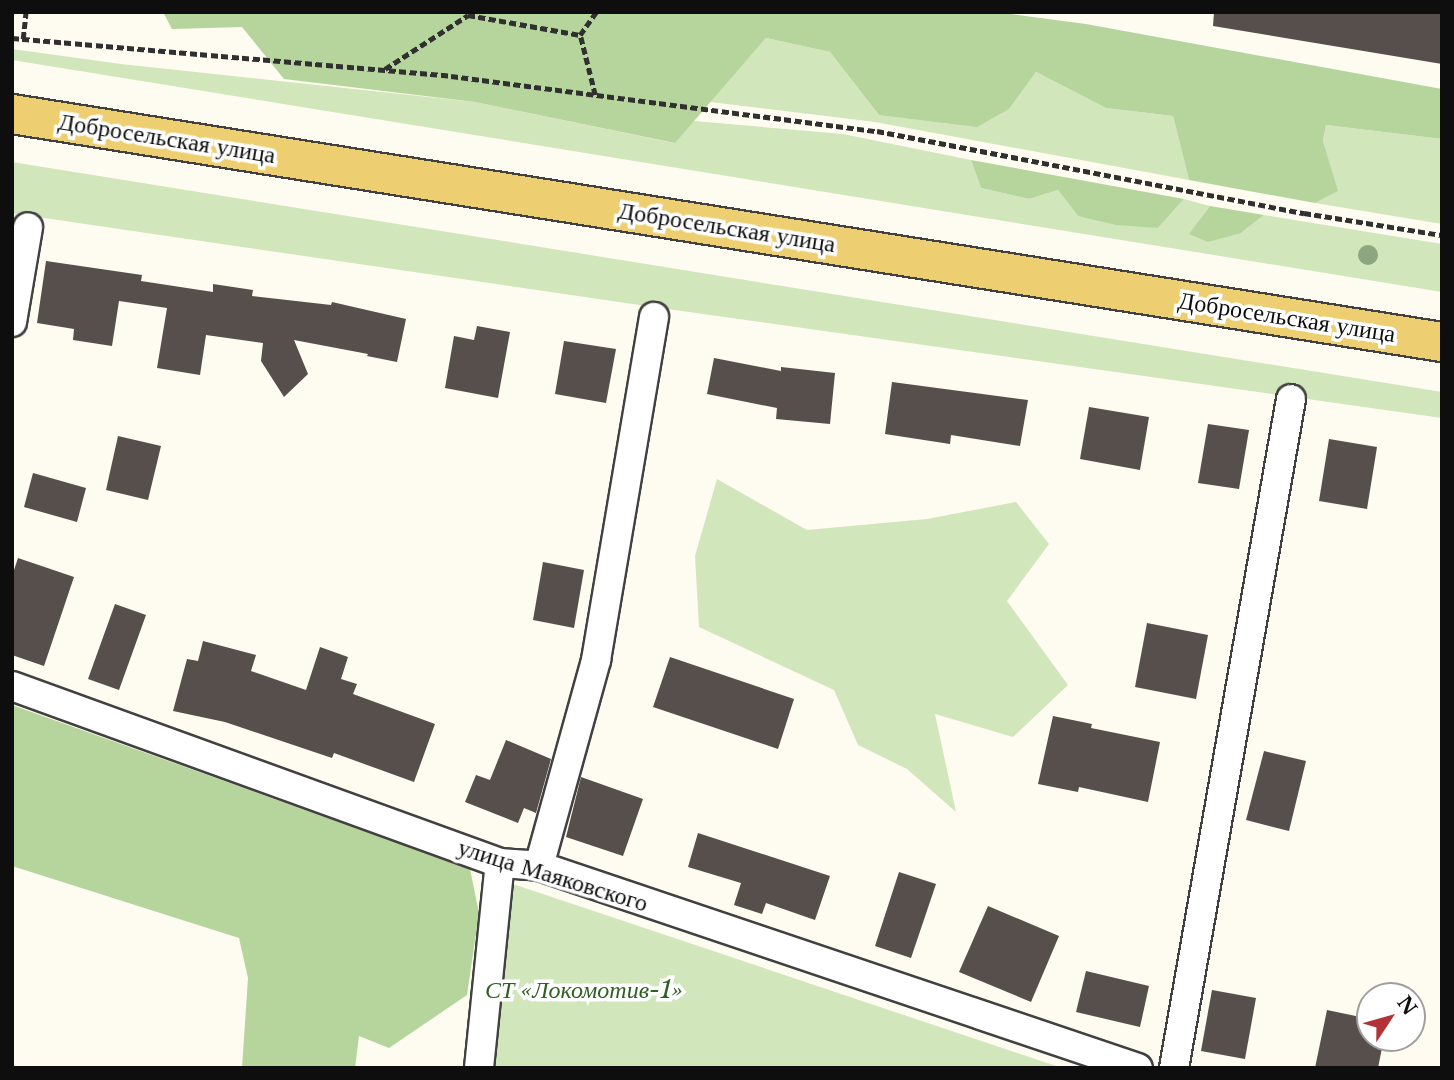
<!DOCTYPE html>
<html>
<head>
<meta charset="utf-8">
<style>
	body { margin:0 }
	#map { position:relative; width:1454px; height:1080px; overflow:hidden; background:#fefbf0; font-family:"Libre Baskerville",serif }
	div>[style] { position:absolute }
	.green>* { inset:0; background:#d2e6bc }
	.forest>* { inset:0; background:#b6d59d }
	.building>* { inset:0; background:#564f4b }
	.path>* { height:4.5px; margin-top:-2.25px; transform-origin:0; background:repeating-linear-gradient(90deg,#303030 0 7px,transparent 0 10.5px) }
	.roads { filter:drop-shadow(2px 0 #414141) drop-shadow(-2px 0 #414141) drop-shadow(0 2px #414141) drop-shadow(0 -2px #414141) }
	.minor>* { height:28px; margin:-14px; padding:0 14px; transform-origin:14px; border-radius:14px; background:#fff }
	.primary>* { height:38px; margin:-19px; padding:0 19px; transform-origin:19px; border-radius:19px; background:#edcf71 }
	.trees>* { width:20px; height:20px; margin:-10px; border-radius:50%; background:#8da680 }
	span { translate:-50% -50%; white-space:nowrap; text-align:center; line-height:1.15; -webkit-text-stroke:7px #fff; paint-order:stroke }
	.street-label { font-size:24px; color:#0e0e0e }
	.park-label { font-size:24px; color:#306124; font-style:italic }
	.frame { position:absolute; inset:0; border:14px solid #0e0e0e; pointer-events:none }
	.north { position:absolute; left:1356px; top:982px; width:70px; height:70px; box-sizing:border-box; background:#fff; border:2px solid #9f9f9f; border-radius:50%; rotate:54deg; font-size:19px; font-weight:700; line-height:28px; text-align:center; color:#0e0e0e }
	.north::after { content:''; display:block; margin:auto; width:24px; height:32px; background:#b33238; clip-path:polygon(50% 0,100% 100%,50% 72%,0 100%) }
</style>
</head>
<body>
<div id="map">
	<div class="green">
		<div style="clip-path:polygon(766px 38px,830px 52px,879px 115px,1009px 109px,1036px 72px,1106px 108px,1173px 116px,1189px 180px,875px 122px,710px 102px)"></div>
		<div style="clip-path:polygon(12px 49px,121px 64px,475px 102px,674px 143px,694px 121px,843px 134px,971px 160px,981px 188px,1029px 199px,1058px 190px,1078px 216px,1158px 228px,1184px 199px,1210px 206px,1190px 234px,1241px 233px,1264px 215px,1442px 244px,1442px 292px,12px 60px)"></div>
		<div style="clip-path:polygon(1326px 125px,1442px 139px,1442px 224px,1315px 203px,1337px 191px,1323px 141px)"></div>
		<div style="clip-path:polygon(12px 162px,1442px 392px,1442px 418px,653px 307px,17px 214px,12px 213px)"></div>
		<div style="clip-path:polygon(717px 479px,807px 530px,927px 519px,1016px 502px,1049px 544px,1007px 601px,1068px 685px,1013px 737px,935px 714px,956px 812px,907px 769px,858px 745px,834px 690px,699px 627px,695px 556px)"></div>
		<div style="clip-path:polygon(513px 884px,1062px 1068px,495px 1068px)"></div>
	</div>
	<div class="forest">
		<div style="clip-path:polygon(163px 12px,471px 12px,473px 15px,477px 12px,996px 12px,1086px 24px,1442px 89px,1442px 139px,1326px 125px,1323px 141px,1338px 191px,1315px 203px,1189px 180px,1173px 116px,1106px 108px,1036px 72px,1009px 109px,977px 127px,879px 115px,830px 52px,766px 38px,675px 143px,475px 102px,284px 79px,242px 27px,172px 29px)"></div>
		<div style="clip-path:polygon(971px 160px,1184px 199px,1158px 228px,1116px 225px,1078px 216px,1058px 190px,1029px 199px,981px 188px)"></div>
		<div style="clip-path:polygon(1210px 206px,1264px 215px,1241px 233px,1208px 242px,1189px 234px)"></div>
		<div style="clip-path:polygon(12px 705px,470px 869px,479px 913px,467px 995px,389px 1048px,359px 1036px,355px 1068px,242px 1068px,248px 978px,239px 938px,12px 866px)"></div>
	</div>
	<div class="building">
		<div style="clip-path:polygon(1214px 12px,1442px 12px,1442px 64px,1213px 26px)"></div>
		<div style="clip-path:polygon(46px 261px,142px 275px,141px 281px,213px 292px,213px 284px,253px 290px,252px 296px,331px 305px,332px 302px,406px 319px,397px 362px,367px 356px,368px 354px,294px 340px,308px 374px,284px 397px,261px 361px,263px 343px,206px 335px,200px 375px,157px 368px,167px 308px,119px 301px,112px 346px,73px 340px,74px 329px,37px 323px)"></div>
		<div style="clip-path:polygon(477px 326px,510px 332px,498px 398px,445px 388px,454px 336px,474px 340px)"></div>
		<div style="clip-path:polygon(564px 341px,616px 349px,606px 403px,555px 394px)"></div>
		<div style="clip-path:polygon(714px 358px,781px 371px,781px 367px,835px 373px,830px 424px,776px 419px,777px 408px,707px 394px)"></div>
		<div style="clip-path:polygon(892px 382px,1028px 400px,1020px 446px,951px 435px,950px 444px,885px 434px)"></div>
		<div style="clip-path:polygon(1089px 407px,1149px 417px,1140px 470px,1080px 459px)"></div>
		<div style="clip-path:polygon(1208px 424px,1249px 430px,1239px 489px,1198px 483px)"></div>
		<div style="clip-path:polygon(118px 436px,161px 446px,148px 500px,106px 490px)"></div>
		<div style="clip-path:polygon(1329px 439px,1377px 447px,1367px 509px,1319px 501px)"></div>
		<div style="clip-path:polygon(33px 473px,86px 488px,77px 522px,24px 507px)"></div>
		<div style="clip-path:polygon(18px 558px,74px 577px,44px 666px,12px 655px,12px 576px)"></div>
		<div style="clip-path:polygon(543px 562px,584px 570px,574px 628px,533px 620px)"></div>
		<div style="clip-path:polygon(115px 604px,146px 615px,119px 690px,88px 679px)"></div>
		<div style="clip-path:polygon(1147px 623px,1208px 635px,1196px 699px,1135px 687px)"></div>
		<div style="clip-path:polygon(203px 641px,256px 655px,251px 671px,306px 690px,320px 647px,348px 657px,341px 679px,357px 684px,353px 694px,435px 724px,414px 782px,334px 753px,332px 758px,225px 722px,173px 711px,187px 659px,198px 661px)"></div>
		<div style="clip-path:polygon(670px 657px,794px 699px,778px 749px,653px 707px)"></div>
		<div style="clip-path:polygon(1053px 716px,1092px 724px,1091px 728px,1160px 742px,1148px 802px,1079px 787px,1078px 792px,1038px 784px)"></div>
		<div style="clip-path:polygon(506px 740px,551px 759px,536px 813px,524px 808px,518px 823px,465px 802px,476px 775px,490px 780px)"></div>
		<div style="clip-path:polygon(1264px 751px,1306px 761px,1289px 831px,1246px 820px)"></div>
		<div style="clip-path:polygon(581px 777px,643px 799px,623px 856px,566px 837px)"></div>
		<div style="clip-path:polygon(698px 833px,830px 876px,815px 920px,766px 903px,762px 914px,734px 905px,741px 883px,688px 867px)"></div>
		<div style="clip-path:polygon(899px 872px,936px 884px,911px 958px,875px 946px)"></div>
		<div style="clip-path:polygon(988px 906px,1059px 936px,1031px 1002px,959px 972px)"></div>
		<div style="clip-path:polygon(1086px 971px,1149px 986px,1140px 1027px,1076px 1012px)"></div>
		<div style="clip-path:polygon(1212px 990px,1256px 998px,1245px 1059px,1201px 1051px)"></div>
		<div style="clip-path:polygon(1327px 1010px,1370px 1019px,1370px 1038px,1384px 1038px,1378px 1068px,1315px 1068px)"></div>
	</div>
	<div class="path">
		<div style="left:468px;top:15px;width:114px;rotate:10.1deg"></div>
		<div style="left:12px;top:38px;width:441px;rotate:4.9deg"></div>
		<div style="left:451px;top:76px;width:430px;rotate:7.4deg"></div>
		<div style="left:877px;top:131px;width:435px;rotate:10.9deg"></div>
		<div style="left:1304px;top:213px;width:140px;rotate:9.1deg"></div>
		<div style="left:23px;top:39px;width:27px;rotate:-84deg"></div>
		<div style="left:385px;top:69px;width:99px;rotate:-33deg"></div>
		<div style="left:595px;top:95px;width:62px;rotate:-104deg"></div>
		<div style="left:580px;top:35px;width:28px;rotate:-55deg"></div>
	</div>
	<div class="roads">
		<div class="minor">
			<div style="left:12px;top:322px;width:96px;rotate:-80.4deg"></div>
			<div style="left:12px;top:686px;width:519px;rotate:19.94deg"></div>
			<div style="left:500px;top:863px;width:39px;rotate:4deg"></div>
			<div style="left:539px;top:866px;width:632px;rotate:18.64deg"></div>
			<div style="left:539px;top:866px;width:214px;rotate:-74.5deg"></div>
			<div style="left:596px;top:660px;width:348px;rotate:-80.4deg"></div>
			<div style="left:479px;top:1068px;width:206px;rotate:-84.2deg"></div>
			<div style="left:1174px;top:1068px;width:679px;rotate:-80.08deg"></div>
		</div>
		<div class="primary">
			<div style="left:12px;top:114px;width:1448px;rotate:9.06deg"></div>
		</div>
	</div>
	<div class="trees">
		<div style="left:1368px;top:255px"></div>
	</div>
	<div class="street-label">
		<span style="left:167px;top:138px;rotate:9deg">Добросельская улица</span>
		<span style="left:727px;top:227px;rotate:9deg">Добросельская улица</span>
		<span style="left:1287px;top:317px;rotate:9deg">Добросельская улица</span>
		<span style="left:553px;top:875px;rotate:17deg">улица Маяковского</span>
	</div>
	<div class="park-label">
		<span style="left:584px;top:990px">СТ «Локомотив-1»</span>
	</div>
	<div class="frame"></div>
	<div class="north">N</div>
</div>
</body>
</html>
